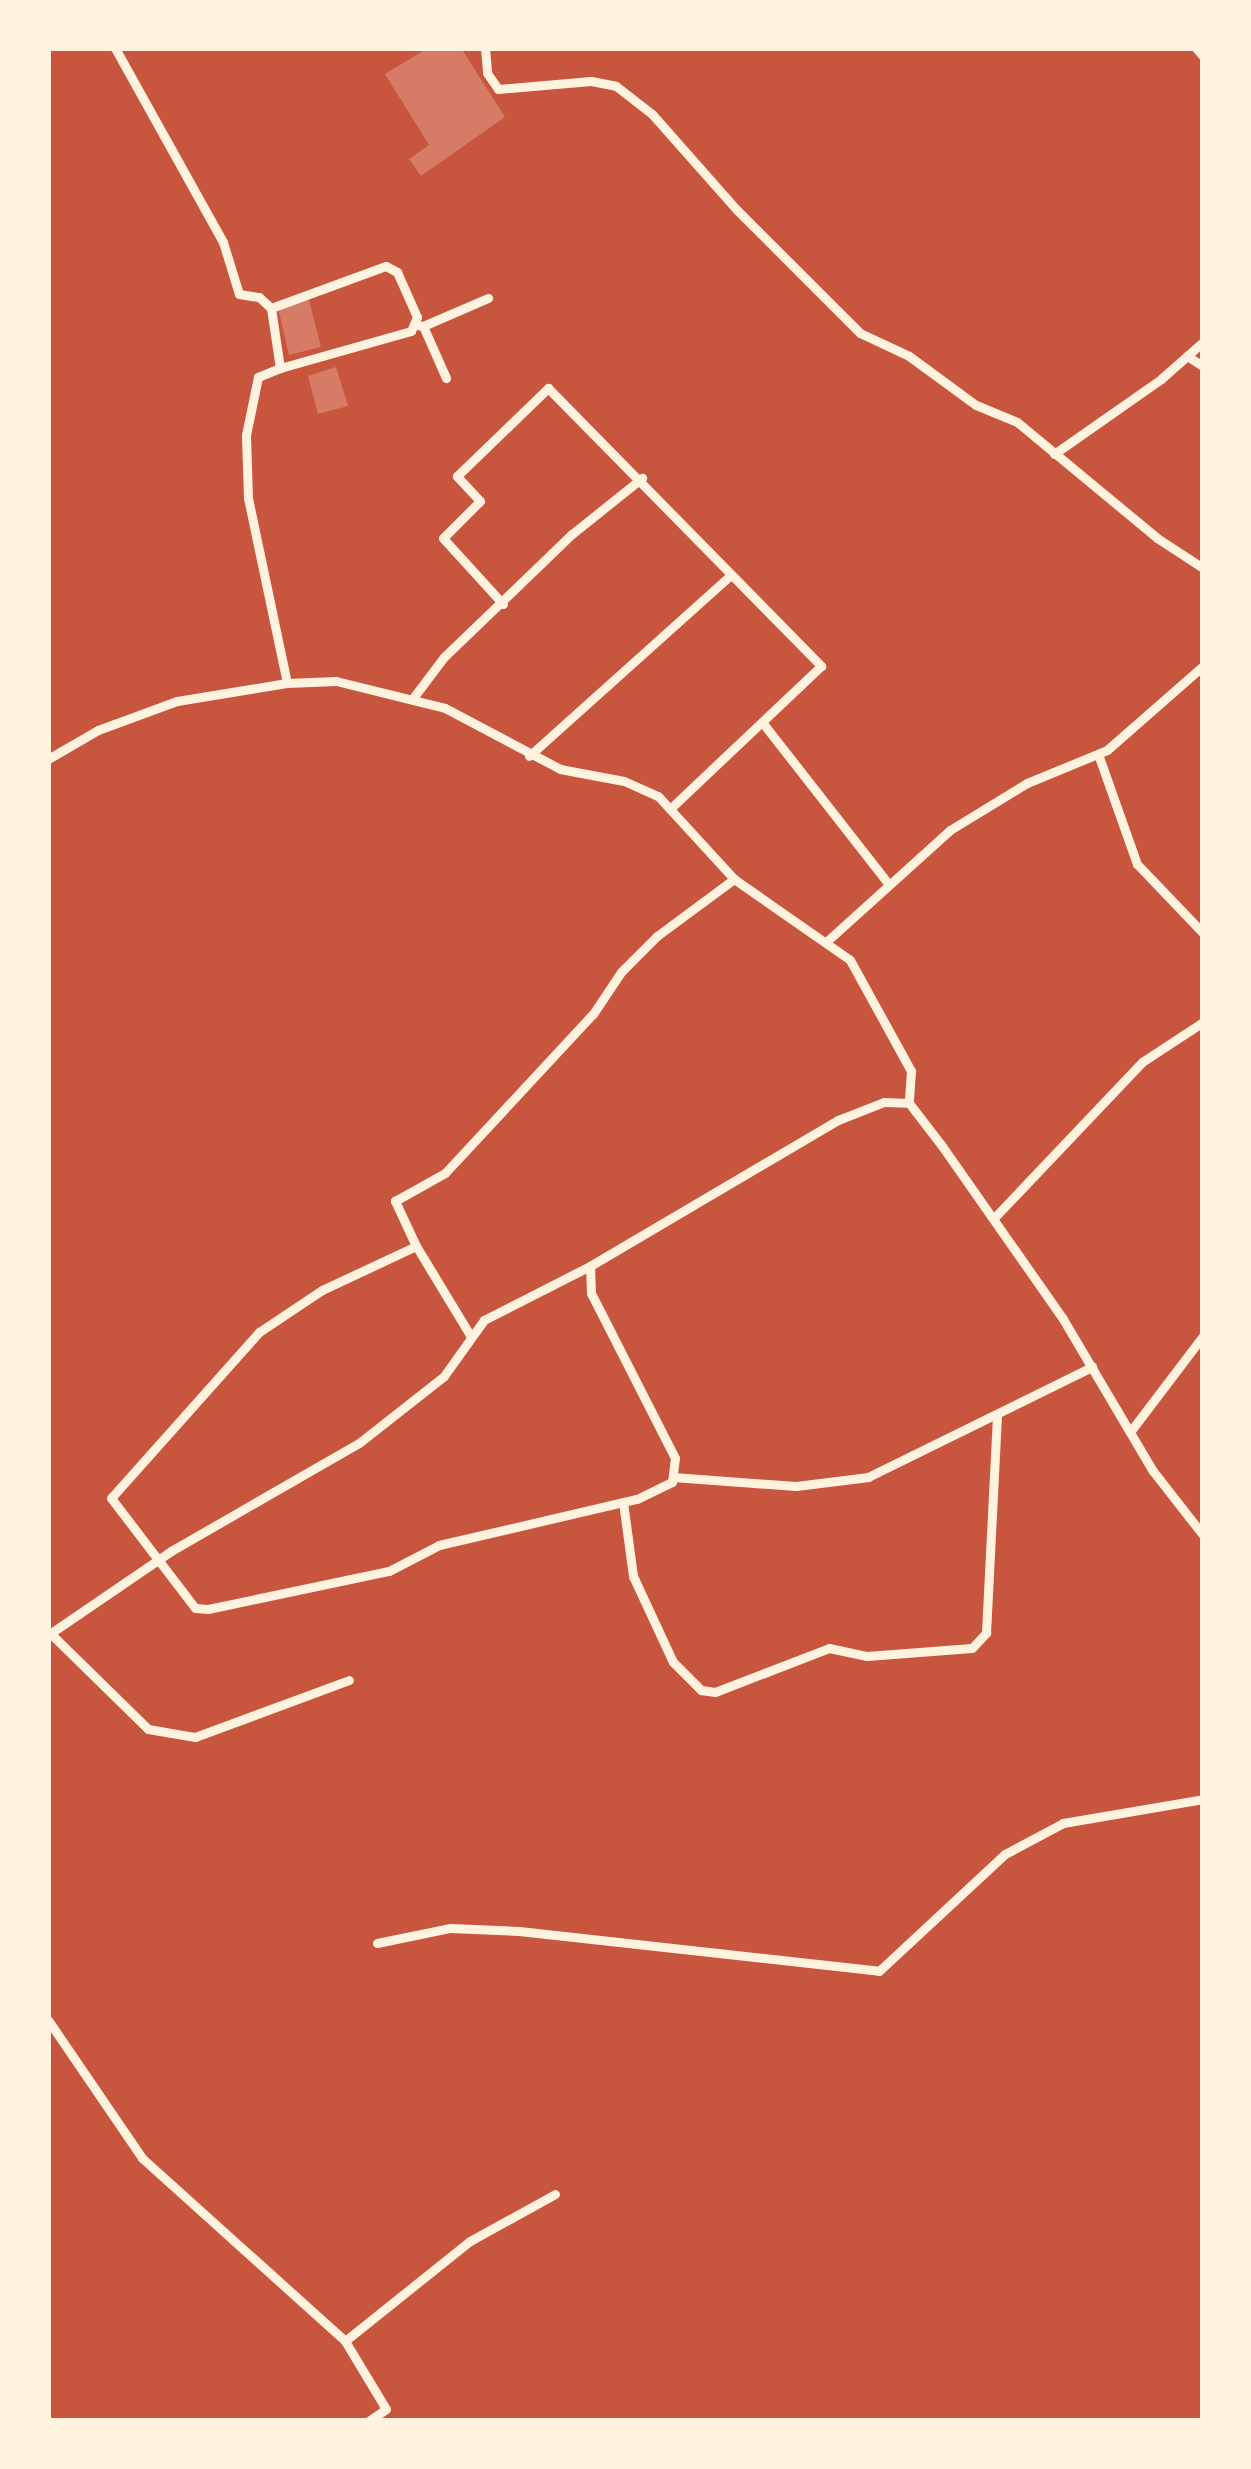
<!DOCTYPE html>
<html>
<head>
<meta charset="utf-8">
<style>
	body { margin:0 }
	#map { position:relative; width:1251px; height:2469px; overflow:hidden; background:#c8553d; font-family:Bitter,serif }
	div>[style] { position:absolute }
	.building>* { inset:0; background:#d67c66 }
	.minor>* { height:9px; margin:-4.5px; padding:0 4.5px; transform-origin:4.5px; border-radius:4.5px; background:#fff3e0 }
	span { translate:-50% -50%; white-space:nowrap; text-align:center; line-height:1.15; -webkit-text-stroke:9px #fff3e0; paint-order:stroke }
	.frame { position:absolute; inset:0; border:51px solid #fff3e0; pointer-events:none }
</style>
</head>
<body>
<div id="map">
	<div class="building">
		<div style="clip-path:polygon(428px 48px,461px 48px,505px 117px,421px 176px,409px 159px,429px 145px,385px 74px)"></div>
		<div style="clip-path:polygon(309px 300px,321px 347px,289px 355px,278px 308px)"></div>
		<div style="clip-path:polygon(336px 367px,348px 406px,318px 414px,308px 376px)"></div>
	</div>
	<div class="minor">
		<div style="left:115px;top:48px;width:222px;rotate:60.9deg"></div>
		<div style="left:223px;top:242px;width:54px;rotate:72.9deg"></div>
		<div style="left:239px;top:294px;width:20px;rotate:9deg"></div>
		<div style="left:259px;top:297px;width:16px;rotate:43deg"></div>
		<div style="left:271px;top:308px;width:61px;rotate:81.5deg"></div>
		<div style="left:280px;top:368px;width:24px;rotate:158deg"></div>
		<div style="left:258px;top:377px;width:59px;rotate:101.7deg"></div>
		<div style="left:246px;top:435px;width:63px;rotate:88.2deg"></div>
		<div style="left:248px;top:498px;width:189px;rotate:78.1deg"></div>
		<div style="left:485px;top:48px;width:25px;rotate:85deg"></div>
		<div style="left:487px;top:73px;width:19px;rotate:55deg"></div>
		<div style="left:498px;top:89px;width:93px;rotate:-4.9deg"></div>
		<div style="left:591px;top:81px;width:25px;rotate:11deg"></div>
		<div style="left:616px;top:86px;width:46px;rotate:37.9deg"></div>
		<div style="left:652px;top:114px;width:128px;rotate:48.5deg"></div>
		<div style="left:737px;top:210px;width:174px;rotate:45deg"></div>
		<div style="left:860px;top:333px;width:54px;rotate:25.1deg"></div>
		<div style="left:909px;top:356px;width:83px;rotate:36.2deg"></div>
		<div style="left:976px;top:405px;width:44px;rotate:22.5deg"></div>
		<div style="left:1017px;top:422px;width:182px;rotate:39.6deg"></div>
		<div style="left:1157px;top:538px;width:55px;rotate:33.1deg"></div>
		<div style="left:1196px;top:48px;width:11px;rotate:49deg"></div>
		<div style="left:271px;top:308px;width:122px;rotate:-20.1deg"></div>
		<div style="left:386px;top:266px;width:13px;rotate:29deg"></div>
		<div style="left:397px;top:272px;width:49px;rotate:66deg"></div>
		<div style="left:417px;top:317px;width:15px;rotate:113deg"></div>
		<div style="left:411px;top:331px;width:136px;rotate:164.2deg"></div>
		<div style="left:414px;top:324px;width:9px;rotate:13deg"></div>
		<div style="left:423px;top:326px;width:71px;rotate:-23.3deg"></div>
		<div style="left:423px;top:326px;width:57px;rotate:66.1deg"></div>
		<div style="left:1187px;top:356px;width:19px;rotate:32deg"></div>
		<div style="left:1054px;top:454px;width:131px;rotate:-35deg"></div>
		<div style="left:1161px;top:379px;width:56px;rotate:-41.4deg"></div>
		<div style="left:503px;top:604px;width:89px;rotate:-132.3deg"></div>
		<div style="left:443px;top:538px;width:52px;rotate:-45deg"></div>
		<div style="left:480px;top:501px;width:34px;rotate:-133deg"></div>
		<div style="left:457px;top:476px;width:127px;rotate:-44deg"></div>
		<div style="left:548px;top:388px;width:390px;rotate:45.5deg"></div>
		<div style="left:821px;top:666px;width:208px;rotate:136.6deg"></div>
		<div style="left:413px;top:698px;width:51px;rotate:-52.9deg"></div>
		<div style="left:444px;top:657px;width:178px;rotate:-43.9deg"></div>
		<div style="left:572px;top:534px;width:90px;rotate:-38.7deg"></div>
		<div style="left:762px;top:722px;width:204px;rotate:52deg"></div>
		<div style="left:1098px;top:754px;width:117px;rotate:70.5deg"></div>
		<div style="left:1137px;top:864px;width:95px;rotate:46.3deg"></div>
		<div style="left:529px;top:756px;width:271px;rotate:-41.9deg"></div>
		<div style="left:48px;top:759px;width:58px;rotate:-30.1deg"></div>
		<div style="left:98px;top:730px;width:84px;rotate:-20.2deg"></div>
		<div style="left:177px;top:701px;width:111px;rotate:-9.3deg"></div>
		<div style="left:287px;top:683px;width:49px;rotate:-2.3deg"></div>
		<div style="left:336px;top:681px;width:112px;rotate:13.9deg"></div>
		<div style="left:445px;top:708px;width:130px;rotate:27.9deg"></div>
		<div style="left:560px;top:769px;width:65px;rotate:10.6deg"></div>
		<div style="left:624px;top:781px;width:37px;rotate:24deg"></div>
		<div style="left:658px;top:796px;width:113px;rotate:47.5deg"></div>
		<div style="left:734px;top:879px;width:141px;rotate:34.9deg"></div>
		<div style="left:850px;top:960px;width:127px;rotate:61.2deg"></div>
		<div style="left:911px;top:1071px;width:32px;rotate:94deg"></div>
		<div style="left:826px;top:942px;width:167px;rotate:-42.1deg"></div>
		<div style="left:950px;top:830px;width:90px;rotate:-31.4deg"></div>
		<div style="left:1027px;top:783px;width:87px;rotate:-22.4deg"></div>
		<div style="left:1107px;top:750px;width:128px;rotate:-41.2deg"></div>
		<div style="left:994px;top:1218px;width:215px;rotate:-46.5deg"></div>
		<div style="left:1142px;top:1062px;width:73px;rotate:-33.3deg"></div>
		<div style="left:416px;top:1246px;width:50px;rotate:-115deg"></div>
		<div style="left:395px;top:1201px;width:57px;rotate:-29.2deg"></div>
		<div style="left:445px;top:1173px;width:217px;rotate:-47.1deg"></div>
		<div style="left:593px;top:1014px;width:50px;rotate:-56.3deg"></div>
		<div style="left:621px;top:972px;width:51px;rotate:-45deg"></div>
		<div style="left:657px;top:936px;width:96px;rotate:-36.5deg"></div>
		<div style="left:470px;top:1335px;width:104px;rotate:-121.2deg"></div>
		<div style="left:416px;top:1246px;width:104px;rotate:154.9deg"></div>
		<div style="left:322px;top:1290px;width:76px;rotate:146.3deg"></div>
		<div style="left:259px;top:1332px;width:222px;rotate:131.7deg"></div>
		<div style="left:111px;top:1498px;width:138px;rotate:52.6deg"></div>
		<div style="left:195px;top:1608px;width:13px;rotate:4deg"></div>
		<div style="left:208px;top:1609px;width:185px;rotate:-11.9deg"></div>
		<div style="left:389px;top:1571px;width:56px;rotate:-27.5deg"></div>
		<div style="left:439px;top:1545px;width:203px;rotate:-13.1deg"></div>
		<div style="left:637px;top:1499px;width:39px;rotate:-26deg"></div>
		<div style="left:672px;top:1482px;width:24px;rotate:-83deg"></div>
		<div style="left:675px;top:1458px;width:185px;rotate:-117deg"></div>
		<div style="left:591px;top:1293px;width:27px;rotate:-92deg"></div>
		<div style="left:590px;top:1266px;width:288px;rotate:-30.5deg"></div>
		<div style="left:838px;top:1120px;width:49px;rotate:-21.4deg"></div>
		<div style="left:884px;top:1102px;width:25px;rotate:2deg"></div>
		<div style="left:909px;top:1103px;width:54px;rotate:52.5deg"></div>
		<div style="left:942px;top:1146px;width:211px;rotate:55deg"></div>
		<div style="left:1063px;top:1319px;width:177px;rotate:59.4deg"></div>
		<div style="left:1153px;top:1471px;width:81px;rotate:52deg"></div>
		<div style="left:1130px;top:1432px;width:121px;rotate:-52.8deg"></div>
		<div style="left:673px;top:1477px;width:123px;rotate:4.2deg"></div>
		<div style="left:796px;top:1486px;width:73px;rotate:-7.1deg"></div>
		<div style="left:868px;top:1477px;width:250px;rotate:-26.2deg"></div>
		<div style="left:623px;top:1502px;width:75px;rotate:82.3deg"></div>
		<div style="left:633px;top:1576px;width:95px;rotate:65.1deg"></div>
		<div style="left:673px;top:1662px;width:40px;rotate:45deg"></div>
		<div style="left:701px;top:1690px;width:14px;rotate:8deg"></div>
		<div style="left:715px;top:1692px;width:122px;rotate:-21.1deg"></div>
		<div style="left:829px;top:1648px;width:39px;rotate:12deg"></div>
		<div style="left:867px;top:1656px;width:105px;rotate:-4.4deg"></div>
		<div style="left:972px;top:1648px;width:21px;rotate:-47deg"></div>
		<div style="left:986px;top:1633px;width:217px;rotate:-87.1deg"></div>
		<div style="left:48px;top:1631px;width:140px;rotate:44.4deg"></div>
		<div style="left:148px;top:1729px;width:48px;rotate:9.7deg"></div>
		<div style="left:195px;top:1737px;width:164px;rotate:-20.3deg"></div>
		<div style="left:48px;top:1635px;width:149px;rotate:-34.3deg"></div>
		<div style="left:171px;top:1551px;width:217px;rotate:-29.9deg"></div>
		<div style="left:359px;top:1443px;width:108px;rotate:-38.2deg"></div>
		<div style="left:444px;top:1376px;width:69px;rotate:-54.5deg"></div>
		<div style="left:484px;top:1320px;width:119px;rotate:-27deg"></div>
		<div style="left:377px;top:1943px;width:75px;rotate:-11.6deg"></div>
		<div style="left:450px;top:1928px;width:69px;rotate:2.5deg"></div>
		<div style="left:519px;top:1931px;width:362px;rotate:6.3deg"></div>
		<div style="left:879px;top:1971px;width:172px;rotate:-42.9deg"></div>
		<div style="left:1005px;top:1854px;width:66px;rotate:-28.1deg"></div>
		<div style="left:1063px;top:1823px;width:142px;rotate:-9.7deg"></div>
		<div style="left:48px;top:2020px;width:167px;rotate:55.7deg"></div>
		<div style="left:142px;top:2158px;width:273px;rotate:42deg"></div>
		<div style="left:345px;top:2341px;width:79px;rotate:58.9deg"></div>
		<div style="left:386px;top:2409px;width:21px;rotate:145deg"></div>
		<div style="left:345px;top:2341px;width:160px;rotate:-38.7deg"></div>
		<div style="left:470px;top:2241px;width:97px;rotate:-28.9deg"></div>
	</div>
	<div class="frame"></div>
</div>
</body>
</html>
